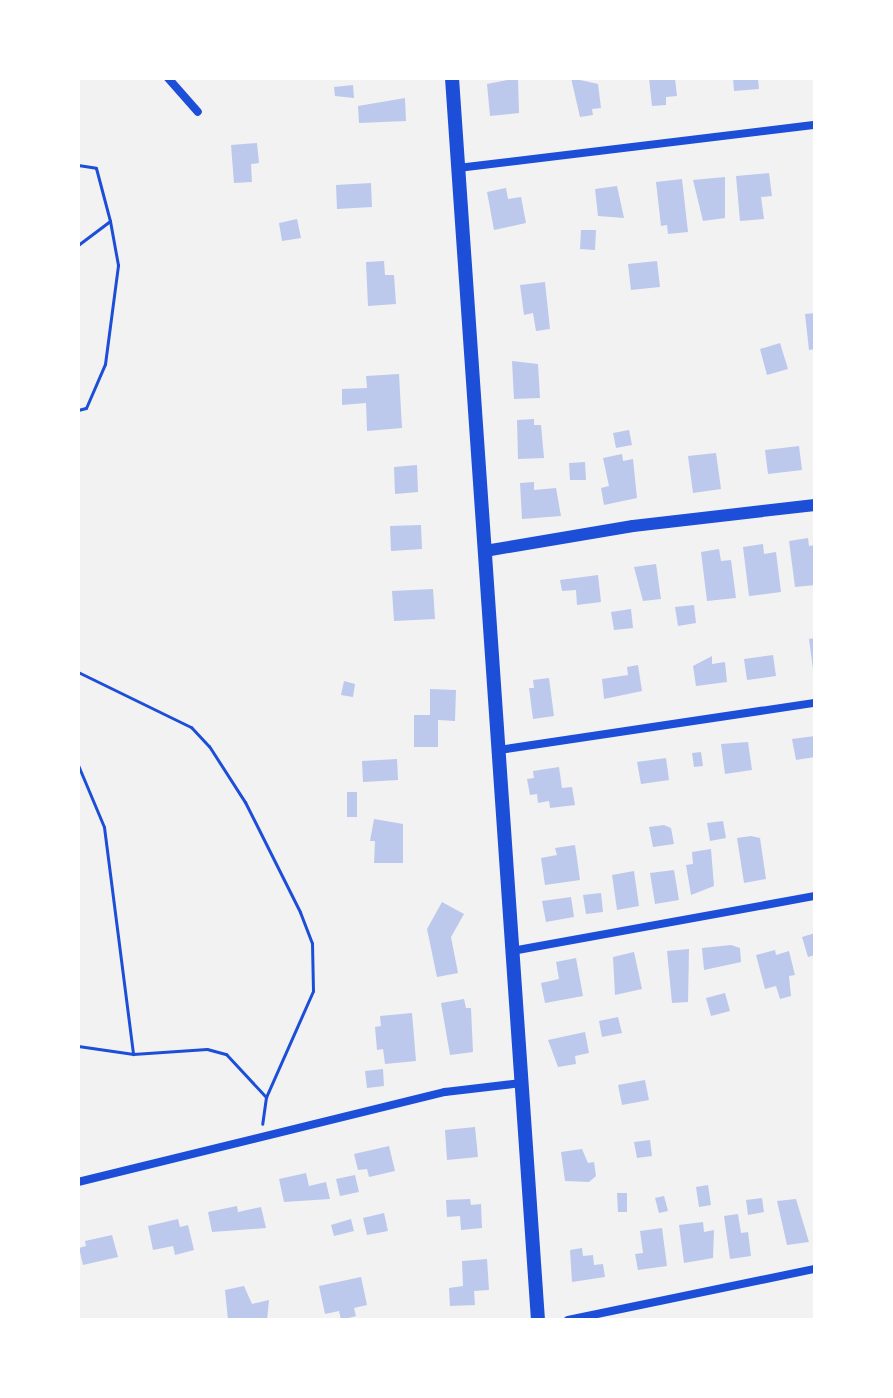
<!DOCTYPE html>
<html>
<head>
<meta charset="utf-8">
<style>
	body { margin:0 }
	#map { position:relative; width:893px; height:1398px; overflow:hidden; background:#f2f2f2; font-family:Lato,sans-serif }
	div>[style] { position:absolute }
	.building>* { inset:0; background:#bdc9ec }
	.path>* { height:3px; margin:-1.5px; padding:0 1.5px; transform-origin:1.5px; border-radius:1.5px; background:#1d4ed8 }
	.minor>* { height:8px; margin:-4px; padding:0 4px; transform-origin:4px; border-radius:4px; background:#1d4ed8 }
	.tertiary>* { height:12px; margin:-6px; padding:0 6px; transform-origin:6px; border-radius:6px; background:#1d4ed8 }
	.secondary>* { height:14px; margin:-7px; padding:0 7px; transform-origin:7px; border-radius:7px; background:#1d4ed8 }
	span { translate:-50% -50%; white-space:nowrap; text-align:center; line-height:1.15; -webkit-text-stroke:6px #fff; paint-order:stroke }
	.frame { position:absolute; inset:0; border:80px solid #fff; pointer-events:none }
</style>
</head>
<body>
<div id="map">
	<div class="building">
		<div style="clip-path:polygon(518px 78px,519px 113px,490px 116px,487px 84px)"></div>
		<div style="clip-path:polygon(571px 78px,598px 84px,601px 108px,592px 109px,593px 115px,580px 117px)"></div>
		<div style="clip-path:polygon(649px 78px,675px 78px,677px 96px,666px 97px,666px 105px,652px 106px)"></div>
		<div style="clip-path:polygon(733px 78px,758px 78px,759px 89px,734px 91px)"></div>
		<div style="clip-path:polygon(353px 85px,354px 98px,335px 96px,334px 87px)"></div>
		<div style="clip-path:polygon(405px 98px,406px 121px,359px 123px,358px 106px)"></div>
		<div style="clip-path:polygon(257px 143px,259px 163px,251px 164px,252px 182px,234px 183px,231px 145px)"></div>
		<div style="clip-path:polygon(769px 173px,772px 196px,761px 197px,764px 219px,740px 221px,736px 176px)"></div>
		<div style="clip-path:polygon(725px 177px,725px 218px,703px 221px,693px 180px)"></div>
		<div style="clip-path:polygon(682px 179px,688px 232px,668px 234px,667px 225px,661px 226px,656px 182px)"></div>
		<div style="clip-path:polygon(371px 183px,372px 207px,337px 209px,336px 185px)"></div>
		<div style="clip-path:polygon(617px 186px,624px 218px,598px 216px,595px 189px)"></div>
		<div style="clip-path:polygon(506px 188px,508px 199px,521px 197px,526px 223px,494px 230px,487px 192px)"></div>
		<div style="clip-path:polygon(297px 219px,301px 238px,282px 241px,279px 223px)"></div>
		<div style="clip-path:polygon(581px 230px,596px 230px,595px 250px,580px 249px)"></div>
		<div style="clip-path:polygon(384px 261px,385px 275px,394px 275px,396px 304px,368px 306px,366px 262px)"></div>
		<div style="clip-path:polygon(657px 261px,660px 287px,631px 290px,628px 264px)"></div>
		<div style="clip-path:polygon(545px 282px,550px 329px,536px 331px,533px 313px,524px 315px,520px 285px)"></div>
		<div style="clip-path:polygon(815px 313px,815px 349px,809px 350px,805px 314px)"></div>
		<div style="clip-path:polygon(780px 343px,788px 369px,767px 375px,760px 349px)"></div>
		<div style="clip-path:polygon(512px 361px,538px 364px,540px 398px,514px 399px)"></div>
		<div style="clip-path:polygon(399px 374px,402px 428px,367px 431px,366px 403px,342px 405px,342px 389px,367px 388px,366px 376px)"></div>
		<div style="clip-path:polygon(534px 419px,534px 425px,541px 425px,544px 458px,518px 459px,517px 420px)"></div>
		<div style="clip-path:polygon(629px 430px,632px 445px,616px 448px,613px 433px)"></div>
		<div style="clip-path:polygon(799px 446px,802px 470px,768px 474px,765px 450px)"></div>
		<div style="clip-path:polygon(716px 453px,721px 489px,693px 493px,688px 456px)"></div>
		<div style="clip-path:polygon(622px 454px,623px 461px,633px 459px,637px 498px,604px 505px,601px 488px,609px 486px,603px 458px)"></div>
		<div style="clip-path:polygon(585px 462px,586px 480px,570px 480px,569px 463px)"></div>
		<div style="clip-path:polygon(417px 465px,418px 492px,395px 494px,394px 467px)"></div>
		<div style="clip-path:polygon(534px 482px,534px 490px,556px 488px,561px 516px,522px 519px,520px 483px)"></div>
		<div style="clip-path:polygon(421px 525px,422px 549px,391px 551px,390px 526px)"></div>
		<div style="clip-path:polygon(808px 538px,809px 546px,815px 545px,815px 585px,795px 587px,789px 541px)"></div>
		<div style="clip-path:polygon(763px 544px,764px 554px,776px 552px,781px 592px,749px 596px,743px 547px)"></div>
		<div style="clip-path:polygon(719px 549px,721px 561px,731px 560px,736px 598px,707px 601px,701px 552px)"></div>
		<div style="clip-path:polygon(656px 564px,661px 599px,643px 601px,634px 567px)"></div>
		<div style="clip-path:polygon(598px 575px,601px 602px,577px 605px,576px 590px,562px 591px,560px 580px)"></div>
		<div style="clip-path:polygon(433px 589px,435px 619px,394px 621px,392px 591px)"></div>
		<div style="clip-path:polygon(694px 605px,696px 623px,678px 626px,675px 607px)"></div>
		<div style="clip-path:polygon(631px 609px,633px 628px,614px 630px,611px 612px)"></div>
		<div style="clip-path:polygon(815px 638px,815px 669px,813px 669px,809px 639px)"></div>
		<div style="clip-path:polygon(773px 655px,776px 676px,747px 680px,744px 659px)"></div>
		<div style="clip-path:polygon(712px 656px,712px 664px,725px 662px,727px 682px,696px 686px,693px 666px)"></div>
		<div style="clip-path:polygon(638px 665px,642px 691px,604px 699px,602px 679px,628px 675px,627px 667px)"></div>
		<div style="clip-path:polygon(549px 678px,554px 716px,533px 719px,529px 688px,534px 688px,533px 680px)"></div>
		<div style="clip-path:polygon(344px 681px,355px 684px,353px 697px,341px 695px)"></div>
		<div style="clip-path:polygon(430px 689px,456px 690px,455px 721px,438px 720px,438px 747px,414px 747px,414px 715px,430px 715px)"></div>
		<div style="clip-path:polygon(815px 736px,815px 757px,796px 760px,792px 739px)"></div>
		<div style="clip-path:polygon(748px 742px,752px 770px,725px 774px,721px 744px)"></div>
		<div style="clip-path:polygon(701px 752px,703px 766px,694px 767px,692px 753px)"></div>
		<div style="clip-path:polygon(666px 758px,669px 780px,641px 784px,637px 762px)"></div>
		<div style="clip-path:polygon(397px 759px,398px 780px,363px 782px,362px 761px)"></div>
		<div style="clip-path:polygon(559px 767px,562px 788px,572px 787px,575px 805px,550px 808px,549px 801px,538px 803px,537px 794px,530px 795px,527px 779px,534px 778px,533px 771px)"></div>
		<div style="clip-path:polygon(347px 792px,357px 792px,357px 817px,347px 817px)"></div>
		<div style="clip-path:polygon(374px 819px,403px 824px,403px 863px,374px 863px,375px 841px,370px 841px)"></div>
		<div style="clip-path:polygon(723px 821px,726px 838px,710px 841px,707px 823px)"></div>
		<div style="clip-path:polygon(664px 825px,671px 828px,674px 844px,653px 847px,649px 827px)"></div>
		<div style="clip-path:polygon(751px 836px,760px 838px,766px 879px,744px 883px,737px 838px)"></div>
		<div style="clip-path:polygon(575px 845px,580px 880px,545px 885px,541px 858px,557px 855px,555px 848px)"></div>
		<div style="clip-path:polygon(711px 849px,714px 886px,691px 895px,686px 865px,693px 864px,692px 852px)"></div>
		<div style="clip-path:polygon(674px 870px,679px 900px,655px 904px,650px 873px)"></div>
		<div style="clip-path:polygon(634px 871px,639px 906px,617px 910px,612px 875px)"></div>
		<div style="clip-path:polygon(601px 893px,603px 912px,586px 914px,583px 895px)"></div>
		<div style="clip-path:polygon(571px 897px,574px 917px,546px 922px,542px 901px)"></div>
		<div style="clip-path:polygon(442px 902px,464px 914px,451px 937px,458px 973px,437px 977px,427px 929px)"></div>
		<div style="clip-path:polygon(815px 933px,815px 955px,808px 957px,802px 937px)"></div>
		<div style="clip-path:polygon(731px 945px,740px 948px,741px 962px,704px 970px,702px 948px)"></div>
		<div style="clip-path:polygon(689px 949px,688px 1002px,672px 1003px,667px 951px)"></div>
		<div style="clip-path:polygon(775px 950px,776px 955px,789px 951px,795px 975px,789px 976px,791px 996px,780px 999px,776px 986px,765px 989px,756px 955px)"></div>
		<div style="clip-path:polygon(634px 952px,642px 989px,615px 995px,613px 957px)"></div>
		<div style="clip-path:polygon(576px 958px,583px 996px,545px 1003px,541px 983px,559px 979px,556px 962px)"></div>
		<div style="clip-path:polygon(725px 993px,730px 1011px,711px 1016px,706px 998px)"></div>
		<div style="clip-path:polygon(464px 999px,466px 1008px,471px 1008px,473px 1052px,450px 1055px,441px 1003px)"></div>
		<div style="clip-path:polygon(412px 1013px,416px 1061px,385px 1064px,383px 1049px,377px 1050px,375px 1027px,381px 1026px,380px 1016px)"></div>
		<div style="clip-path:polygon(618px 1017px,622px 1033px,602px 1037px,599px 1021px)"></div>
		<div style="clip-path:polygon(585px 1032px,589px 1053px,575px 1056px,576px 1064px,558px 1067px,548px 1040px)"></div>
		<div style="clip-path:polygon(383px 1069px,384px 1086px,367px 1088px,365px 1071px)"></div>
		<div style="clip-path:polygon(645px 1080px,649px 1100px,622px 1105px,618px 1085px)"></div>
		<div style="clip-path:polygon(475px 1127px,478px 1157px,447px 1160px,445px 1130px)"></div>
		<div style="clip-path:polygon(650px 1140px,652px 1156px,637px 1158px,634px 1142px)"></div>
		<div style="clip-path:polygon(389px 1146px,395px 1171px,369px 1177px,367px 1169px,358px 1170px,354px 1154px)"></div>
		<div style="clip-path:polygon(582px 1149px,588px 1163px,594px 1162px,596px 1176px,589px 1182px,565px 1181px,561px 1152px)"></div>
		<div style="clip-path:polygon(306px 1173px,309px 1186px,326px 1182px,330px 1199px,284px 1202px,279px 1179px)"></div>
		<div style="clip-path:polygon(355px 1175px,359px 1192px,340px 1196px,336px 1179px)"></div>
		<div style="clip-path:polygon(708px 1185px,711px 1205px,699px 1207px,696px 1187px)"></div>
		<div style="clip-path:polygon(617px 1193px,627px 1193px,627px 1212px,618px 1212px)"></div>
		<div style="clip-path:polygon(664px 1196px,668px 1211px,659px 1213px,655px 1198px)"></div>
		<div style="clip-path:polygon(762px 1198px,764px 1212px,748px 1215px,746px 1200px)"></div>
		<div style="clip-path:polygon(470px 1199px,471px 1205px,481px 1204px,482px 1228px,461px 1230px,460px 1216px,447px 1217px,446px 1200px)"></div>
		<div style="clip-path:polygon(796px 1199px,809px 1242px,787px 1245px,777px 1201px)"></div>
		<div style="clip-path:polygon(237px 1206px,238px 1212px,261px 1207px,266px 1228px,212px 1232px,208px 1212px)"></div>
		<div style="clip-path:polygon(384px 1213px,388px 1231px,367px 1235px,363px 1218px)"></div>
		<div style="clip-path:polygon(738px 1214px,741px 1233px,748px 1232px,751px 1256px,730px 1259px,724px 1216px)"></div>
		<div style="clip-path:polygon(178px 1219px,180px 1227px,188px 1225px,194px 1250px,175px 1255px,173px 1246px,153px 1250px,148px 1226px)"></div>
		<div style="clip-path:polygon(351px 1219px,354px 1231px,334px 1236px,331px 1225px)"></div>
		<div style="clip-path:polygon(703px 1222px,704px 1232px,714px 1230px,713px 1258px,684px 1263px,679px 1225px)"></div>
		<div style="clip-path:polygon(662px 1228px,667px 1266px,638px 1270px,635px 1254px,643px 1253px,640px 1231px)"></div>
		<div style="clip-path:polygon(112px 1235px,118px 1257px,83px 1265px,79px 1248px,86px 1246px,85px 1241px)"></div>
		<div style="clip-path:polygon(582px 1248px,583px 1256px,593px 1255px,594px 1265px,603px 1264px,605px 1277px,572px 1282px,570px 1250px)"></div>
		<div style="clip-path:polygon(487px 1259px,489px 1290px,474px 1291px,475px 1305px,450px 1306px,449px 1288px,463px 1286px,462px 1261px)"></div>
		<div style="clip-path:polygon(361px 1277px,367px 1305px,354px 1308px,356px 1316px,341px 1320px,339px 1311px,325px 1314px,319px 1286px)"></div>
		<div style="clip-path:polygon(244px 1286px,252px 1304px,269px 1300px,267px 1320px,228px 1320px,225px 1290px)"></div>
	</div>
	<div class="path">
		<div style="left:78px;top:165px;width:18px;rotate:9deg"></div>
		<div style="left:96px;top:168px;width:55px;rotate:75.2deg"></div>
		<div style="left:110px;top:221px;width:40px;rotate:143deg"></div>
		<div style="left:78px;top:410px;width:8px;rotate:-14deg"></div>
		<div style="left:86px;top:408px;width:48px;rotate:-66.6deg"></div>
		<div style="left:105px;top:364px;width:100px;rotate:-82.5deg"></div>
		<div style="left:118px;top:265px;width:45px;rotate:-100.3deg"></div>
		<div style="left:78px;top:672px;width:126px;rotate:26deg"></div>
		<div style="left:191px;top:727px;width:26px;rotate:47deg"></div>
		<div style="left:209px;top:746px;width:67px;rotate:57.3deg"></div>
		<div style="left:245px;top:802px;width:123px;rotate:63.4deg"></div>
		<div style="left:300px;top:912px;width:33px;rotate:69deg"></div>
		<div style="left:312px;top:943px;width:48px;rotate:88.8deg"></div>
		<div style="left:313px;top:991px;width:116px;rotate:113.9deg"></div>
		<div style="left:266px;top:1097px;width:27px;rotate:98deg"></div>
		<div style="left:78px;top:765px;width:67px;rotate:67.2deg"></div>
		<div style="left:104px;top:827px;width:229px;rotate:82.7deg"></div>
		<div style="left:78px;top:1046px;width:56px;rotate:8.3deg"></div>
		<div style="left:133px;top:1054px;width:74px;rotate:-3.9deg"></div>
		<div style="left:207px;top:1049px;width:20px;rotate:15deg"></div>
		<div style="left:226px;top:1054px;width:59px;rotate:47.1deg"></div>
	</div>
	<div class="minor">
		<div style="left:168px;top:78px;width:45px;rotate:48.6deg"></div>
		<div style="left:458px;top:168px;width:360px;rotate:-6.9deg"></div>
		<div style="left:499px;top:750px;width:319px;rotate:-8.5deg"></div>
		<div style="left:512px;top:951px;width:308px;rotate:-10.3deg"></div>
		<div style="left:78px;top:1182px;width:378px;rotate:-13.8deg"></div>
		<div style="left:445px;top:1092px;width:78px;rotate:-6.7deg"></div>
		<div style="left:568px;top:1320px;width:252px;rotate:-11.7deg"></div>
	</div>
	<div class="tertiary">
		<div style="left:485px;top:551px;width:150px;rotate:-9.6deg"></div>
		<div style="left:633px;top:526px;width:183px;rotate:-6.6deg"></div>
	</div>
	<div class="secondary">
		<div style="left:452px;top:78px;width:1245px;rotate:86.04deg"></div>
	</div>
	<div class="frame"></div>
</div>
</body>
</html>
